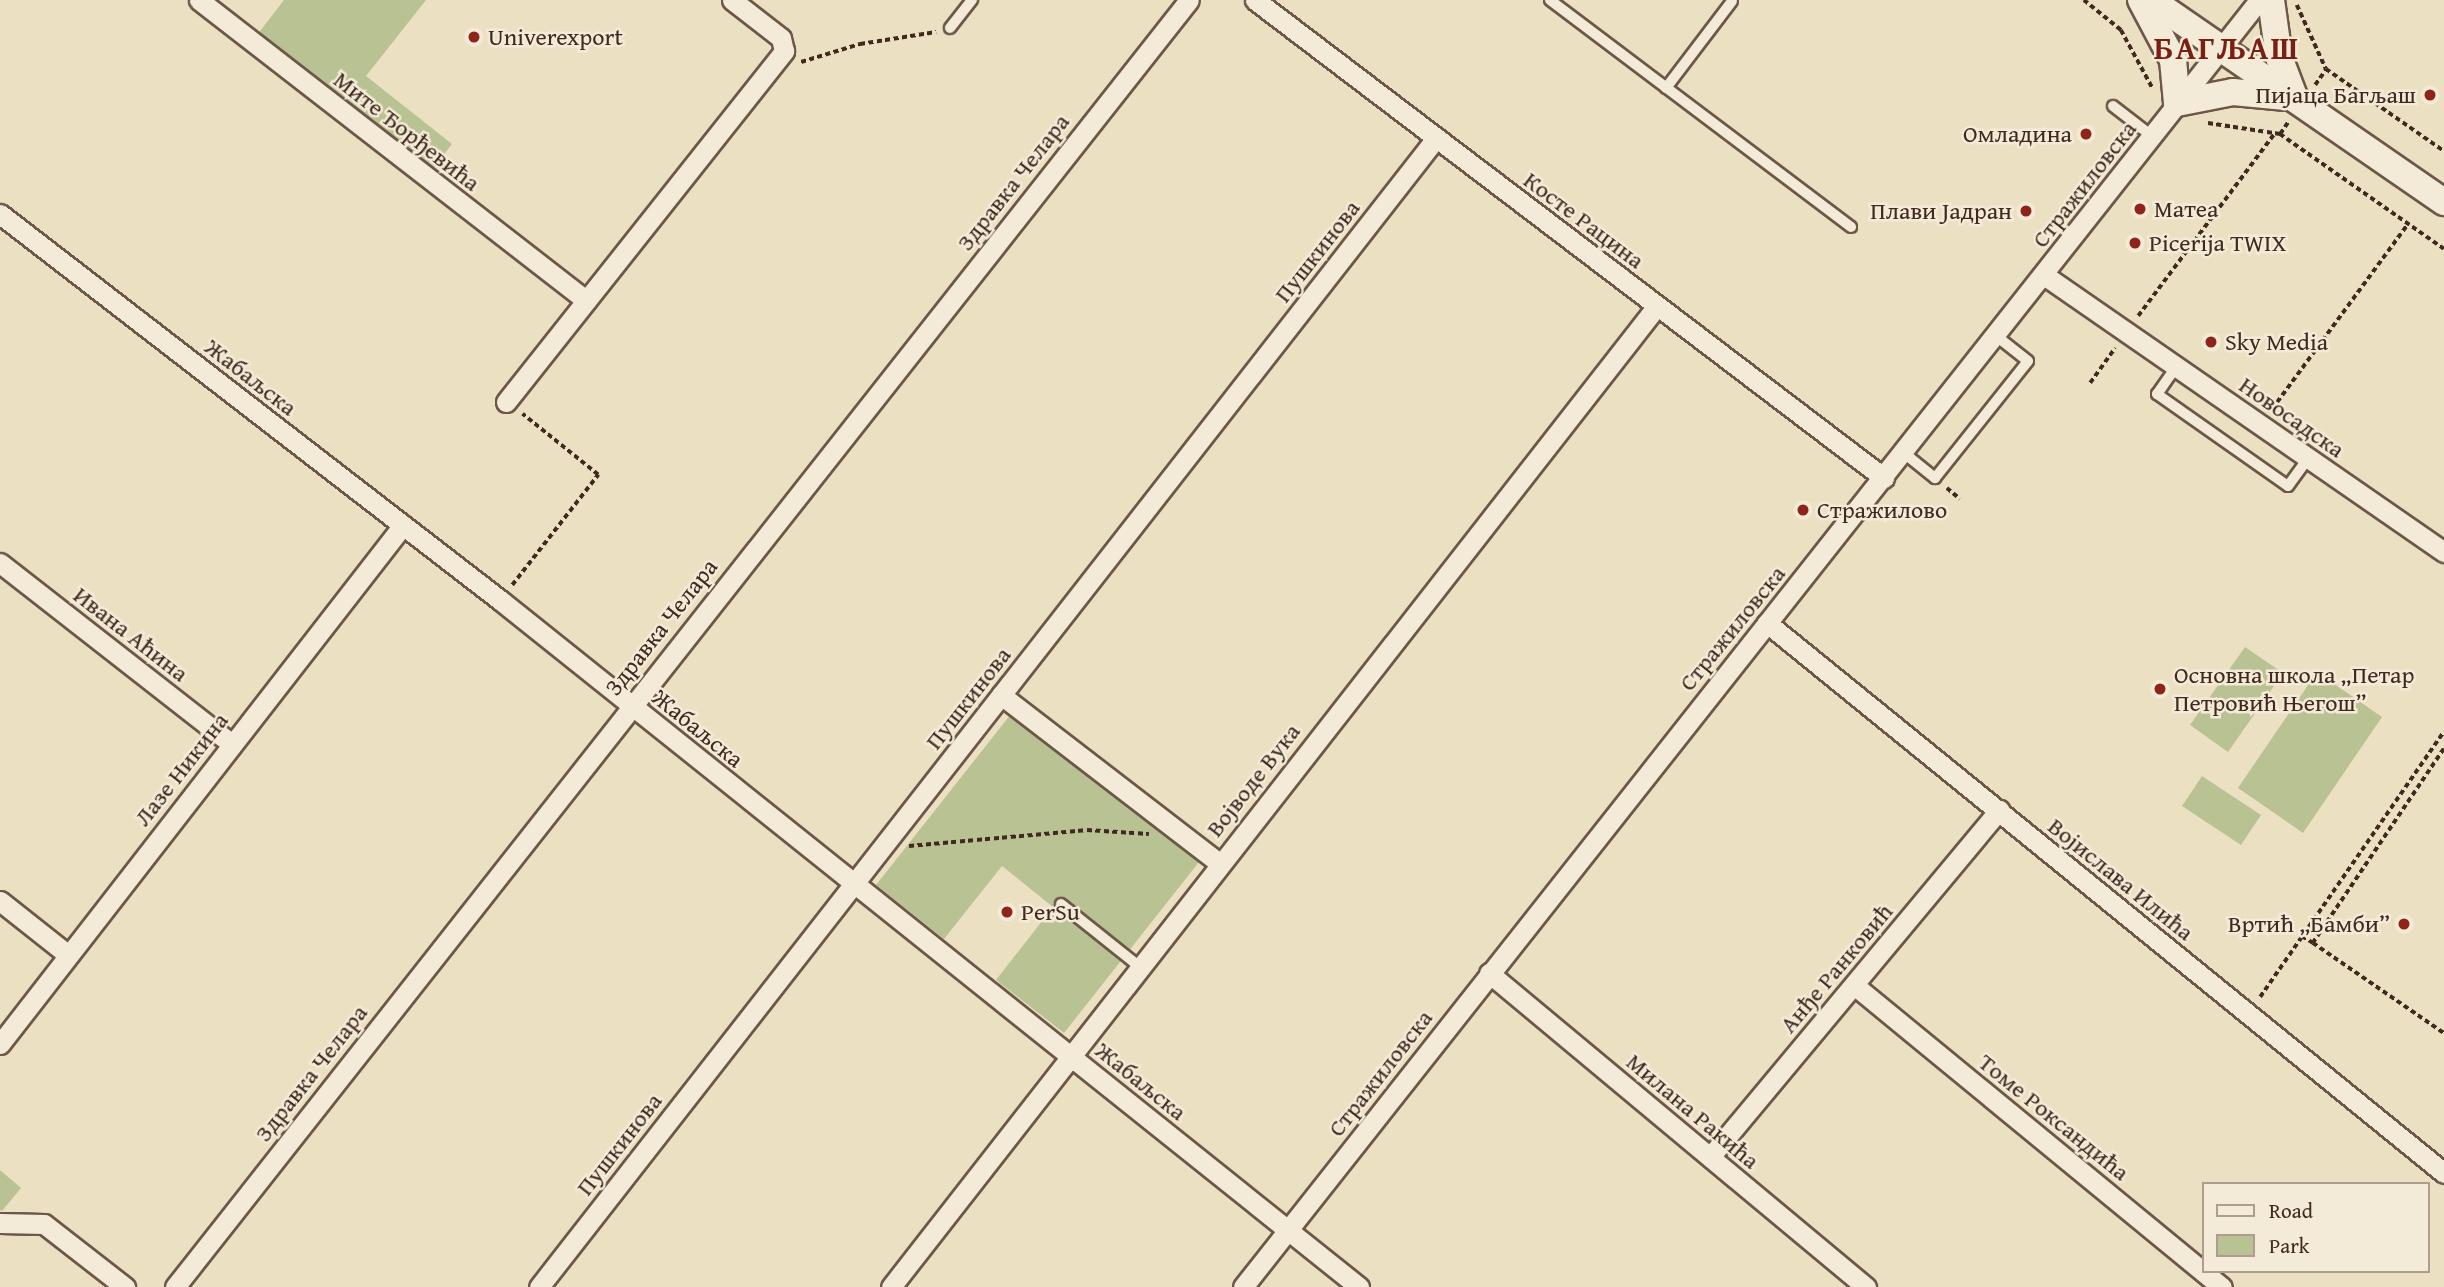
<!DOCTYPE html>
<html>
<head>
<meta charset="utf-8">
<style>
	body { margin:0 }
	#map { position:relative; width:2444px; height:1287px; overflow:hidden; background:#ece0c2; font-family:"Gentium Book Plus",serif }
	div>[style] { position:absolute }
	.green>* { inset:0; background:#b9c292 }
	.path>* { height:3.5px; margin-top:-1.75px; transform-origin:0; background:repeating-linear-gradient(90deg,#412920 0 5px,transparent 0 8.5px) }
	.roads { filter:drop-shadow(2px 0 #6c5748) drop-shadow(-2px 0 #6c5748) drop-shadow(0 2px #6c5748) drop-shadow(0 -2px #6c5748) }
	.lane>* { height:10px; margin:-5px; padding:0 5px; transform-origin:5px; border-radius:5px; background:#f3ebd7 }
	.street>* { height:19px; margin:-9.5px; padding:0 9.5px; transform-origin:9.5px; border-radius:9.5px; background:#f3ebd7 }
	.secondary>* { height:26px; margin:-13px; padding:0 13px; transform-origin:13px; border-radius:13px; background:#f3ebd7 }
	.dots>* { width:19px; height:19px; translate:-50% -50%; box-sizing:border-box; border:4px solid #f3ebd7; border-radius:50% }
	span { translate:-50% -50%; white-space:nowrap; text-align:center; line-height:1.15; -webkit-text-stroke:5px #f3ebd7; paint-order:stroke }
	.poi-label { font-size:24px; color:#412920 }
	.left { translate:0 -50%; text-align:left }
	.right { translate:-100% -50%; text-align:right }
	.street-label { font-size:24px; color:#412920 }
	.district-label { font-size:32px; color:#7a1f14; font-weight:700; letter-spacing:2px }
	.legend { position:absolute; left:2202px; top:1182px; width:228px; height:91px; box-sizing:border-box; background:#f3ebd7; border:2px solid #ac9d8e; margin:0; padding:9px 12px; list-style:none; font-size:21px; color:#412920 }
	.legend li { display:flex; align-items:center; gap:14px; height:35px }
	.legend b { width:35px; border:2px solid #ac9d8e }
</style>
</head>
<body>
<div id="map">
	<div class="green">
		<div style="clip-path:polygon(284px 0,426px 0,366px 76px,452px 144px,428px 175px,257px 35px)"></div>
		<div style="clip-path:polygon(2245px 647px,2283px 673px,2228px 752px,2190px 725px)"></div>
		<div style="clip-path:polygon(2317px 672px,2382px 717px,2303px 833px,2238px 788px)"></div>
		<div style="clip-path:polygon(1011px 714px,1199px 862px,1064px 1033px,996px 980px,1053px 907px,1002px 866px,944px 939px,876px 885px)"></div>
		<div style="clip-path:polygon(2202px 776px,2261px 815px,2241px 845px,2182px 806px)"></div>
		<div style="clip-path:polygon(0 1170px,21px 1188px,2px 1211px,0 1210px)"></div>
	</div>
	<div class="path">
		<div style="left:2084px;top:0;width:48px;rotate:39deg"></div>
		<div style="left:2121px;top:30px;width:65px;rotate:61.5deg"></div>
		<div style="left:2297px;top:5px;width:70px;rotate:65.6deg"></div>
		<div style="left:2326px;top:69px;width:144px;rotate:34.8deg"></div>
		<div style="left:801px;top:62px;width:62px;rotate:-17deg"></div>
		<div style="left:860px;top:44px;width:77px;rotate:-9deg"></div>
		<div style="left:2315px;top:85px;width:19px;rotate:-55deg"></div>
		<div style="left:2208px;top:123px;width:73px;rotate:8.7deg"></div>
		<div style="left:2280px;top:134px;width:200px;rotate:35deg"></div>
		<div style="left:2280px;top:134px;width:14px;rotate:-56deg"></div>
		<div style="left:2138px;top:316px;width:229px;rotate:-53.2deg"></div>
		<div style="left:2090px;top:383px;width:43px;rotate:-54.5deg"></div>
		<div style="left:2272px;top:409px;width:230px;rotate:-53.7deg"></div>
		<div style="left:1947px;top:488px;width:17px;rotate:40deg"></div>
		<div style="left:512px;top:585px;width:140px;rotate:-52deg"></div>
		<div style="left:598px;top:475px;width:97px;rotate:-141.2deg"></div>
		<div style="left:2444px;top:749px;width:234px;rotate:124deg"></div>
		<div style="left:2313px;top:943px;width:159px;rotate:34.5deg"></div>
		<div style="left:909px;top:846px;width:179px;rotate:-5.1deg"></div>
		<div style="left:1087px;top:830px;width:62px;rotate:3.7deg"></div>
		<div style="left:2302px;top:936px;width:13px;rotate:32deg"></div>
		<div style="left:2260px;top:997px;width:323px;rotate:-55.3deg"></div>
	</div>
	<div class="roads">
		<div class="lane">
			<div style="left:1550px;top:0;width:377px;rotate:37deg"></div>
			<div style="left:950px;top:28px;width:36px;rotate:-52deg"></div>
			<div style="left:1666px;top:88px;width:109px;rotate:-52.8deg"></div>
			<div style="left:2113px;top:106px;width:49px;rotate:37.6deg"></div>
			<div style="left:2176px;top:367px;width:33px;rotate:125deg"></div>
			<div style="left:2157px;top:394px;width:160px;rotate:35.1deg"></div>
			<div style="left:2288px;top:486px;width:34px;rotate:-54deg"></div>
			<div style="left:1904px;top:453px;width:40px;rotate:39deg"></div>
			<div style="left:1935px;top:478px;width:149px;rotate:-51.5deg"></div>
			<div style="left:2028px;top:361px;width:42px;rotate:-141.8deg"></div>
			<div style="left:1061px;top:904px;width:101px;rotate:38.6deg"></div>
		</div>
		<div class="street">
			<div style="left:199px;top:0;width:490px;rotate:37.8deg"></div>
			<div style="left:1255px;top:0;width:790px;rotate:37.23deg"></div>
			<div style="left:0;top:214px;width:632px;rotate:37.67deg"></div>
			<div style="left:500px;top:600px;width:1100px;rotate:38.65deg"></div>
			<div style="left:2044px;top:275px;width:487px;rotate:34.7deg"></div>
			<div style="left:506px;top:402px;width:448px;rotate:-51.6deg"></div>
			<div style="left:784px;top:51px;width:13px;rotate:-103deg"></div>
			<div style="left:781px;top:38px;width:62px;rotate:-142.2deg"></div>
			<div style="left:0;top:563px;width:294px;rotate:38deg"></div>
			<div style="left:1767px;top:623px;width:872px;rotate:39.09deg"></div>
			<div style="left:1001px;top:695px;width:275px;rotate:37.6deg"></div>
			<div style="left:0;top:901px;width:85px;rotate:38.3deg"></div>
			<div style="left:1489px;top:973px;width:491px;rotate:39.8deg"></div>
			<div style="left:1854px;top:985px;width:476px;rotate:39.4deg"></div>
			<div style="left:0;top:1044px;width:657px;rotate:-52.17deg"></div>
			<div style="left:1710px;top:1157px;width:452px;rotate:-50.2deg"></div>
			<div style="left:0;top:1223px;width:44px;rotate:1.3deg"></div>
			<div style="left:44px;top:1224px;width:103px;rotate:37.9deg"></div>
			<div style="left:175px;top:1287px;width:1638px;rotate:-51.77deg"></div>
			<div style="left:539px;top:1287px;width:1458px;rotate:-52.02deg"></div>
			<div style="left:891px;top:1287px;width:1245px;rotate:-52.02deg"></div>
			<div style="left:1243px;top:1287px;width:1640px;rotate:-51.71deg"></div>
		</div>
		<div class="secondary">
			<div style="left:2141px;top:0;width:68px;rotate:61.9deg"></div>
			<div style="left:2173px;top:60px;width:43px;rotate:84.7deg"></div>
			<div style="left:2177px;top:103px;width:57px;rotate:-11.1deg"></div>
			<div style="left:2233px;top:92px;width:53px;rotate:5.4deg"></div>
			<div style="left:2151px;top:0;width:356px;rotate:34.6deg"></div>
			<div style="left:2271px;top:0;width:58px;rotate:82deg"></div>
			<div style="left:2279px;top:57px;width:45px;rotate:69.1deg"></div>
		</div>
	</div>
	<div class="dots">
		<div style="left:474px;top:37px;background:#8f2418"></div>
		<div style="left:2430px;top:95px;background:#8f2418"></div>
		<div style="left:2086px;top:134px;background:#8f2418"></div>
		<div style="left:2140px;top:209px;background:#8f2418"></div>
		<div style="left:2026px;top:211px;background:#8f2418"></div>
		<div style="left:2135px;top:243px;background:#8f2418"></div>
		<div style="left:2211px;top:342px;background:#8f2418"></div>
		<div style="left:1803px;top:510px;background:#8f2418"></div>
		<div style="left:2160px;top:689px;background:#8f2418"></div>
		<div style="left:1007px;top:912px;background:#8f2418"></div>
		<div style="left:2404px;top:924px;background:#8f2418"></div>
	</div>
	<div class="poi-label">
		<span class="left" style="left:488px;top:37px">Univerexport</span>
		<span class="right" style="left:2416px;top:95px">Пијаца Багљаш</span>
		<span class="right" style="left:2072px;top:134px">Омладина</span>
		<span class="left" style="left:2154px;top:209px">Матеа</span>
		<span class="right" style="left:2012px;top:211px">Плави Јадран</span>
		<span class="left" style="left:2149px;top:243px">Picerija TWIX</span>
		<span class="left" style="left:2225px;top:342px">Sky Media</span>
		<span class="left" style="left:1817px;top:510px">Стражилово</span>
		<span class="left" style="left:2174px;top:689px">Основна школа „Петар<br>Петровић Његош”</span>
		<span class="left" style="left:1021px;top:912px">PerSu</span>
		<span class="right" style="left:2390px;top:924px">Вртић „Бамби”</span>
	</div>
	<div class="street-label">
		<span style="left:407px;top:131px;rotate:38deg">Мите Ђорђевића</span>
		<span style="left:1013px;top:182px;rotate:-52deg">Здравка Челара</span>
		<span style="left:2084px;top:184px;rotate:-52deg">Стражиловска</span>
		<span style="left:1584px;top:220px;rotate:37deg">Косте Рацина</span>
		<span style="left:1317px;top:251px;rotate:-52deg">Пушкинова</span>
		<span style="left:251px;top:377px;rotate:38deg">Жабаљска</span>
		<span style="left:2292px;top:417px;rotate:35deg">Новосадска</span>
		<span style="left:661px;top:627px;rotate:-52deg">Здравка Челара</span>
		<span style="left:1732px;top:628px;rotate:-51deg">Стражиловска</span>
		<span style="left:131px;top:634px;rotate:38deg">Ивана Аћина</span>
		<span style="left:968px;top:698px;rotate:-52deg">Пушкинова</span>
		<span style="left:698px;top:728px;rotate:39deg">Жабаљска</span>
		<span style="left:181px;top:769px;rotate:-52deg">Лазе Никина</span>
		<span style="left:1253px;top:780px;rotate:-52deg">Војводе Вука</span>
		<span style="left:2121px;top:879px;rotate:39deg">Војислава Илића</span>
		<span style="left:1836px;top:968px;rotate:-50deg">Анђе Ранковић</span>
		<span style="left:311px;top:1073px;rotate:-52deg">Здравка Челара</span>
		<span style="left:1380px;top:1073px;rotate:-52deg">Стражиловска</span>
		<span style="left:1141px;top:1081px;rotate:39deg">Жабаљска</span>
		<span style="left:1693px;top:1111px;rotate:40deg">Милана Ракића</span>
		<span style="left:2054px;top:1117px;rotate:39deg">Томе Роксандића</span>
		<span style="left:619px;top:1144px;rotate:-52deg">Пушкинова</span>
	</div>
	<div class="district-label">
		<span style="left:2227px;top:48px">БАГЉАШ</span>
	</div>
	<ul class="legend">
	<li><b style="height:9px;background:#f3ebd7"></b>Road</li>
	<li><b style="height:19px;background:#b9c292"></b>Park</li>
	</ul>
</div>
</body>
</html>
